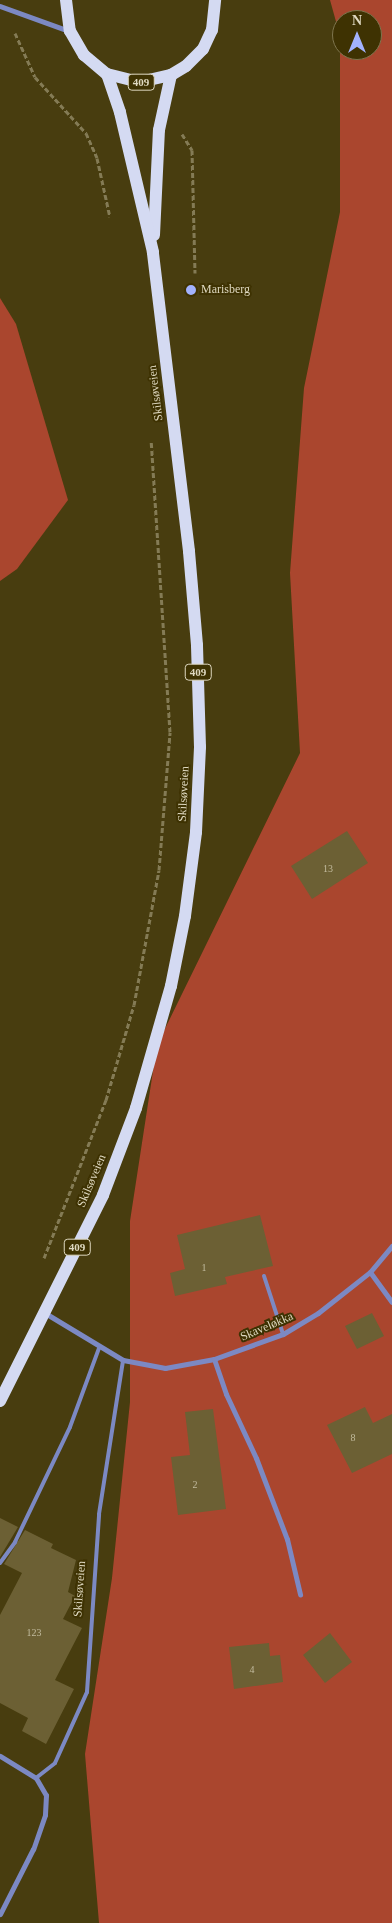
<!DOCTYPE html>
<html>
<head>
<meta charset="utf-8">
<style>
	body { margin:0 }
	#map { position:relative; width:392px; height:1923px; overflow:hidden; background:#483d0f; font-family:Georgia,serif }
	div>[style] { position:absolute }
	.forest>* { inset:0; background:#aa462e }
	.building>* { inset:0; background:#6c6034 }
	.path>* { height:3px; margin-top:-1.5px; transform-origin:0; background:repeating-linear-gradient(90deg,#847b55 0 5px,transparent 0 7.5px) }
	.service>* { height:4px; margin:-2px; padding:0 2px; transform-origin:2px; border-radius:2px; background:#7c89c3 }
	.minor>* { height:5px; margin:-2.5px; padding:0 2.5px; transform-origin:2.5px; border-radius:2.5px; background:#7c89c3 }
	.primary>* { height:12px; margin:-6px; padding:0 6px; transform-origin:6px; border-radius:6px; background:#d4daf2 }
	.dots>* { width:14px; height:14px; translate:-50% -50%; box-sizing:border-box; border:2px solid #3e3202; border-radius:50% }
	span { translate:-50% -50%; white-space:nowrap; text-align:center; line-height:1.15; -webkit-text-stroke:4px #3e3202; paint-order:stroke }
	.number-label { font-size:10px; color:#c2bb9e }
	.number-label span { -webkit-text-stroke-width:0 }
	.shield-label span { padding:1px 4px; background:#3e3202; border:1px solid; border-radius:4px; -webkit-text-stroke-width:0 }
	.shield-label { font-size:11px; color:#dfd9c1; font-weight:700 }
	.poi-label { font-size:12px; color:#dfd9c1 }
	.left { translate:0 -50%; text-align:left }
	.street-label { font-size:12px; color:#dfd9c1 }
	.north { position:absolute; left:332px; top:10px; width:50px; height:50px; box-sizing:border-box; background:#3e3202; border:1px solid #7e754e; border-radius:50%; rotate:0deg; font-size:14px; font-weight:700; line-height:20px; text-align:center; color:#dfd9c1 }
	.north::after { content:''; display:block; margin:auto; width:18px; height:22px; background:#a2b2fd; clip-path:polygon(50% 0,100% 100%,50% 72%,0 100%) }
</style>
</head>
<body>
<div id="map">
	<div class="forest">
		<div style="clip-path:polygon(evenodd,330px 0,392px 0,392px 1923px,99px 1923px,85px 1754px,112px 1578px,130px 1402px,130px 1221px,157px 1045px,300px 753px,290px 573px,304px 388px,340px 212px,340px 36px,330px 0,342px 20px,372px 20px,372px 50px,342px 50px,342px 20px)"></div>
		<div style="clip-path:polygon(0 298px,16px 324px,68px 500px,17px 569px,0 581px)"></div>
	</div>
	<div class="building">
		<div style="clip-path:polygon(347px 831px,368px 863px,312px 899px,291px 866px)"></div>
		<div style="clip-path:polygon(260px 1215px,273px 1266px,225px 1277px,227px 1284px,175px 1296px,170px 1273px,185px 1269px,177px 1235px)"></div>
		<div style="clip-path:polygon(372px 1313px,384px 1336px,357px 1349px,345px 1326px)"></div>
		<div style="clip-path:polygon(365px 1407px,373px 1423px,392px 1414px,392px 1454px,352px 1473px,327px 1425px)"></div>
		<div style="clip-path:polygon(213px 1409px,226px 1509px,178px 1515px,171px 1457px,190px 1455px,185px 1412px)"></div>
		<div style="clip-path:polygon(0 1518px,18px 1527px,0 1557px)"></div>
		<div style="clip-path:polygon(25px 1530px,53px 1544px,51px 1548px,76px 1560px,68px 1592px,75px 1596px,63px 1619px,82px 1628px,55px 1680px,74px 1689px,46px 1744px,22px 1731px,28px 1718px,0 1703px,0 1615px,22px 1573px,4px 1564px)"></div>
		<div style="clip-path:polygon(330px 1633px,352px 1662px,325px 1683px,303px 1655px)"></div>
		<div style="clip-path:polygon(269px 1643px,270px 1656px,280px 1655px,283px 1682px,234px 1689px,229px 1647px)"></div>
	</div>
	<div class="path">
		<div style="left:15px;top:33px;width:48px;rotate:65.6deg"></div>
		<div style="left:35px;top:77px;width:76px;rotate:47.7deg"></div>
		<div style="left:86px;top:133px;width:27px;rotate:66deg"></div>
		<div style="left:97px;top:158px;width:60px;rotate:77.6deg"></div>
		<div style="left:182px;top:134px;width:19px;rotate:58deg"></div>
		<div style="left:192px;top:150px;width:123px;rotate:88.6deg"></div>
		<div style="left:44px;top:1258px;width:170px;rotate:-68.6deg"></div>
		<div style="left:106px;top:1100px;width:99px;rotate:-73.6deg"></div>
		<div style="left:134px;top:1005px;width:137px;rotate:-79.5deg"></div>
		<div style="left:159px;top:870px;width:138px;rotate:-85.4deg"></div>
		<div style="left:170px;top:732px;width:291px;rotate:-93.7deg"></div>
	</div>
	<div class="service">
		<div style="left:264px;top:1276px;width:61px;rotate:71.9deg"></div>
		<div style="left:0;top:1563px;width:26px;rotate:-54deg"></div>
		<div style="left:15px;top:1542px;width:127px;rotate:-64.4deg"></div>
		<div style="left:70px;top:1427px;width:84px;rotate:-69.8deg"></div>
		<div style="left:36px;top:1778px;width:24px;rotate:-38deg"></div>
		<div style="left:55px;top:1763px;width:78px;rotate:-65.7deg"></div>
		<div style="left:87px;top:1692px;width:178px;rotate:-86.1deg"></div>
		<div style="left:99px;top:1514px;width:156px;rotate:-81.1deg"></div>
	</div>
	<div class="minor">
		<div style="left:0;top:6px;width:73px;rotate:19.9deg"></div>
		<div style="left:370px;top:1272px;width:37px;rotate:54deg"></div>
		<div style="left:45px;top:1313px;width:91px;rotate:31.1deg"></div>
		<div style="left:123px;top:1360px;width:43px;rotate:10.8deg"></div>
		<div style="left:165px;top:1368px;width:50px;rotate:-10.4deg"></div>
		<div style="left:214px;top:1359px;width:73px;rotate:-19.9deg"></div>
		<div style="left:283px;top:1334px;width:41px;rotate:-31deg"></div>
		<div style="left:318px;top:1313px;width:66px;rotate:-38.3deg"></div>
		<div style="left:370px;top:1272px;width:34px;rotate:-50deg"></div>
		<div style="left:214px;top:1359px;width:37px;rotate:71deg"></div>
		<div style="left:226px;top:1394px;width:71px;rotate:64.9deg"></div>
		<div style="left:256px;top:1458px;width:87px;rotate:69.1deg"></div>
		<div style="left:287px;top:1539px;width:57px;rotate:76.7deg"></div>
		<div style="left:0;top:1756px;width:42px;rotate:31.4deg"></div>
		<div style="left:36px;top:1778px;width:20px;rotate:60deg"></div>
		<div style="left:46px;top:1795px;width:20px;rotate:93deg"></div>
		<div style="left:45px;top:1815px;width:36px;rotate:109deg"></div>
		<div style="left:33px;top:1849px;width:73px;rotate:116.9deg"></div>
	</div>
	<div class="primary">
		<div style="left:66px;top:0;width:31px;rotate:83deg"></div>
		<div style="left:70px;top:31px;width:28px;rotate:60deg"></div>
		<div style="left:84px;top:55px;width:30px;rotate:40deg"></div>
		<div style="left:107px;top:74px;width:34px;rotate:14deg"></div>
		<div style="left:140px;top:82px;width:32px;rotate:-13deg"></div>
		<div style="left:171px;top:75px;width:17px;rotate:-31deg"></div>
		<div style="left:186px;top:66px;width:24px;rotate:-45deg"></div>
		<div style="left:203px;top:49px;width:21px;rotate:-65deg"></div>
		<div style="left:212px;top:30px;width:30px;rotate:-84deg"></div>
		<div style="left:154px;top:235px;width:105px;rotate:-87.3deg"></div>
		<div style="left:159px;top:130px;width:56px;rotate:-77.7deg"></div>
		<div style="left:0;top:1401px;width:230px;rotate:-63.4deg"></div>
		<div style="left:103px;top:1195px;width:93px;rotate:-69.2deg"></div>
		<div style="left:136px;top:1108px;width:127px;rotate:-74deg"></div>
		<div style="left:171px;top:986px;width:71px;rotate:-78.7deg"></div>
		<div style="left:185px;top:916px;width:85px;rotate:-82.5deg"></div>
		<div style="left:196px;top:832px;width:85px;rotate:-87.3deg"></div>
		<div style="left:200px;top:747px;width:102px;rotate:-91.7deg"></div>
		<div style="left:197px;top:645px;width:94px;rotate:-94.9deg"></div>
		<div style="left:189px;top:551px;width:301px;rotate:-96.9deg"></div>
		<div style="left:153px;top:252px;width:144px;rotate:-103.3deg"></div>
		<div style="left:120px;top:112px;width:40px;rotate:-108.9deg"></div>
	</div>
	<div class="dots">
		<div style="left:191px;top:290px;background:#a2b2fd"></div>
	</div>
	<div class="number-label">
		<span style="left:328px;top:869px">13</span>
		<span style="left:204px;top:1268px">1</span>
		<span style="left:353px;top:1438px">8</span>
		<span style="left:195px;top:1485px">2</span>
		<span style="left:34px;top:1633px">123</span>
		<span style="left:252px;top:1670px">4</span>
	</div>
	<div class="shield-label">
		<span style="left:141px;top:82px">409</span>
		<span style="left:198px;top:672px">409</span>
		<span style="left:77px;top:1247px">409</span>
	</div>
	<div class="poi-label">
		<span class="left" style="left:201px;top:290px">Marisberg</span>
	</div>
	<div class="street-label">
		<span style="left:156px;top:393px;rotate:-97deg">Skilsøveien</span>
		<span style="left:184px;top:794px;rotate:-87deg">Skilsøveien</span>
		<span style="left:92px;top:1181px;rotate:-67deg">Skilsøveien</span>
		<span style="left:267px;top:1327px;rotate:-23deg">Skaveløkka</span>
		<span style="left:80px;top:1589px;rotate:-86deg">Skilsøveien</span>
	</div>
	<div class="north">N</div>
</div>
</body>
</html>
